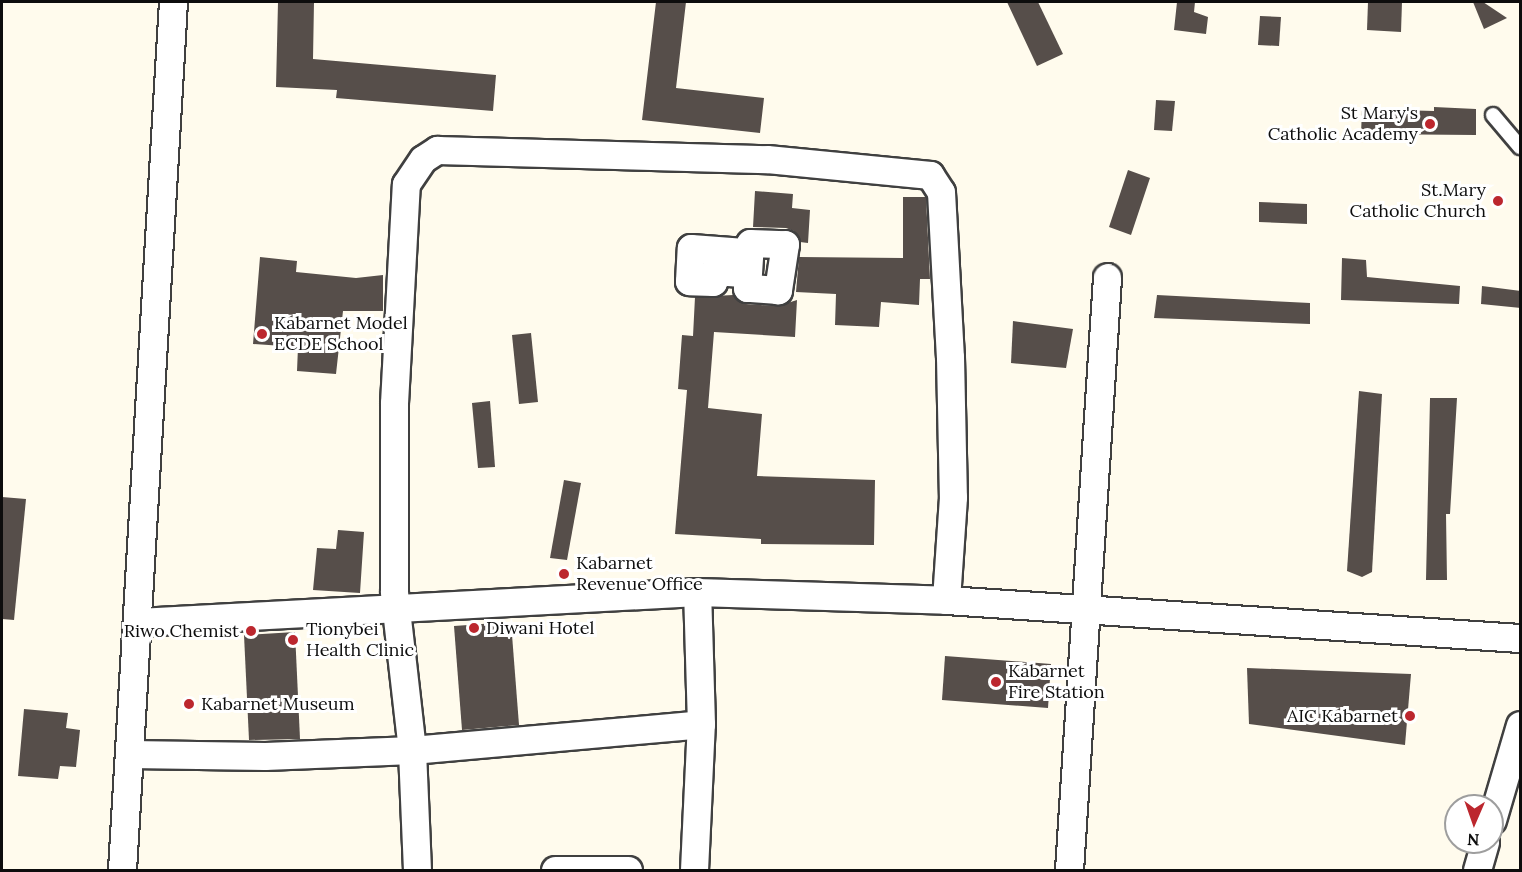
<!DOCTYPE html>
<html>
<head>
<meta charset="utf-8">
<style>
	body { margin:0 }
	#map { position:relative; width:1522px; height:872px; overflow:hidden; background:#fffbed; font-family:Lora,serif }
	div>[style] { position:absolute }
	.building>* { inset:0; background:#564e4a }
	.roads { filter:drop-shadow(2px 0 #404040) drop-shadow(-2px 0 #404040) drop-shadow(0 2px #404040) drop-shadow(0 -2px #404040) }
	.service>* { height:14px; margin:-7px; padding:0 7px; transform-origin:7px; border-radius:7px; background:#fff }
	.minor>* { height:27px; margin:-13.5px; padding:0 13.5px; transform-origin:13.5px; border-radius:13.5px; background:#fff }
	.dots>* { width:16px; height:16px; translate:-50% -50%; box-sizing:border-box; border:3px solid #fff; border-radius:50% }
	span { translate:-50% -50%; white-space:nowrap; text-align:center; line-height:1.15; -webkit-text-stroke:6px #fff; paint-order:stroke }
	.poi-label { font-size:18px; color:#0d0d0d }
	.right { translate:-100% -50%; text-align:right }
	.left { translate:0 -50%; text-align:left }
	.frame { position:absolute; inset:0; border:3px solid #0d0d0d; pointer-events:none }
	.north { position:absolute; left:1444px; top:794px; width:60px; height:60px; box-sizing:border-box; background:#fff; border:2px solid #9e9e9e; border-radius:50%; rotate:182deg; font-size:16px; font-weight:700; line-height:24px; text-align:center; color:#0d0d0d }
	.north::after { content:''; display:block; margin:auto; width:21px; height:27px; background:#bc272e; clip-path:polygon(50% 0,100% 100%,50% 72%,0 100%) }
</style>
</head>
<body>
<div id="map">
	<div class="building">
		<div style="clip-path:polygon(278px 2px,314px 2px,313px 59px,496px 75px,493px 111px,336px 98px,337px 90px,276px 87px)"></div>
		<div style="clip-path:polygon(656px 2px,686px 2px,676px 88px,764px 98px,760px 133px,642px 120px)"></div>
		<div style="clip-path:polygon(1007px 2px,1038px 2px,1063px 54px,1037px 66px)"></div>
		<div style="clip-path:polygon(1177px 2px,1195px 2px,1194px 12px,1208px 17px,1206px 34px,1174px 30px)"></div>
		<div style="clip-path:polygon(1368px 2px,1402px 2px,1401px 32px,1367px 30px)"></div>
		<div style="clip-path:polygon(1473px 2px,1483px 2px,1507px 18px,1484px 29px)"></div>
		<div style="clip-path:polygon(1260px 16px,1281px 17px,1279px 46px,1258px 45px)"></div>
		<div style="clip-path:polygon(1156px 100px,1175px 101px,1172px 131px,1154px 130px)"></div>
		<div style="clip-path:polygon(1434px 107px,1476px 109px,1476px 135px,1361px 134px,1362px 109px,1434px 111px)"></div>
		<div style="clip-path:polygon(1128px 170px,1150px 178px,1131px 235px,1109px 227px)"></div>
		<div style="clip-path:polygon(755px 191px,793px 194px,792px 208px,810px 210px,808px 243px,800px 242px,794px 231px,786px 228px,753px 227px)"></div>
		<div style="clip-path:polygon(903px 197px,926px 197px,930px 279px,920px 279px,919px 305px,881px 302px,879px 327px,835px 325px,836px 294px,796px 292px,799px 257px,903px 258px)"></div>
		<div style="clip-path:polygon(1259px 202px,1307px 204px,1307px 224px,1259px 222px)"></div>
		<div style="clip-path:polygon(260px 257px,297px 261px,296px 272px,356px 278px,383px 275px,383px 311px,343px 311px,336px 374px,297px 371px,298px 347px,253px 344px)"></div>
		<div style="clip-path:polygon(1342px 258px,1366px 260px,1367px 277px,1460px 286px,1459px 304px,1341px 300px)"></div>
		<div style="clip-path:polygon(1482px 286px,1521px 291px,1521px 308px,1481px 304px)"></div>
		<div style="clip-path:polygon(733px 295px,746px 304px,778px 306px,797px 300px,795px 337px,714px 332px,708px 408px,762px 414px,757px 476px,875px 480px,874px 545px,761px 544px,761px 539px,675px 534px,687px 390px,678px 389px,682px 335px,693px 336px,695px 297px)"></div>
		<div style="clip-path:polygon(1157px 295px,1310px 303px,1310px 324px,1154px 318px)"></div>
		<div style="clip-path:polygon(1013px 321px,1073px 329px,1066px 368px,1011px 363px)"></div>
		<div style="clip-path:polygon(531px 333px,538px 402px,519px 404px,512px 335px)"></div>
		<div style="clip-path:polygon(1359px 391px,1382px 394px,1372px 572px,1362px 577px,1347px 571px)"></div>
		<div style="clip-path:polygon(1430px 398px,1457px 398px,1450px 514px,1446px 514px,1447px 580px,1426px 580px)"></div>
		<div style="clip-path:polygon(490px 401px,495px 467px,478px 468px,472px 403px)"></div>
		<div style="clip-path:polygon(564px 480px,581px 483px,567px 560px,550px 558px)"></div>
		<div style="clip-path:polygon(2px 497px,26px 499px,14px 620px,2px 619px)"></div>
		<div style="clip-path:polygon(338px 530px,364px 532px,360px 593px,313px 590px,317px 548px,336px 549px)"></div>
		<div style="clip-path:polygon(511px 622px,519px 725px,462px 730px,454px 626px)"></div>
		<div style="clip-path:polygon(295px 632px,300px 739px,249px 740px,244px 635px)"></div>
		<div style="clip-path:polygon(945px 656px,1051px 664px,1048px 708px,942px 700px)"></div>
		<div style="clip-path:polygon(1247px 668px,1411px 674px,1405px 745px,1249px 724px)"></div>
		<div style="clip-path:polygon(24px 709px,68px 713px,66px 728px,80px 730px,76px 767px,60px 766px,58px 779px,18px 776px)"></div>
	</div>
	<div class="roads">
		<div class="service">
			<div style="left:1493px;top:115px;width:42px;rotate:49.8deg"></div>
		</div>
		<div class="minor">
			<div style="left:750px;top:243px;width:35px;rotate:2deg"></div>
			<div style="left:785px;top:244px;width:47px;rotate:98.7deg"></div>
			<div style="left:778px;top:290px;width:31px;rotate:-176deg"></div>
			<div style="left:747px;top:288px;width:45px;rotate:-86.2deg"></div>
			<div style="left:691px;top:248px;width:53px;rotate:4.3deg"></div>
			<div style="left:744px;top:252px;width:21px;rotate:95deg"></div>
			<div style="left:742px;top:273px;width:28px;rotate:-176deg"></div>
			<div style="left:714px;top:271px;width:11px;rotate:95deg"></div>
			<div style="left:713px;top:282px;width:24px;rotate:-178deg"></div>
			<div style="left:689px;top:281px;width:33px;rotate:-87deg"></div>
			<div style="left:138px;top:622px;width:560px;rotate:-3.07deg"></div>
			<div style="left:697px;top:592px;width:249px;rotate:1.8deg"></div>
			<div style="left:946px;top:600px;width:575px;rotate:3.79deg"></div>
			<div style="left:130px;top:754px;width:135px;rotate:0.8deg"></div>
			<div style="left:265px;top:756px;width:147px;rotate:-2.3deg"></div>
			<div style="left:412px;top:750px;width:290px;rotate:-5.1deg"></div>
			<div style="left:1492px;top:820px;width:99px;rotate:-73.6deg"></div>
			<div style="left:122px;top:870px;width:869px;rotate:-86.64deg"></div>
			<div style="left:417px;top:870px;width:120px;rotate:-92.4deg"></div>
			<div style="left:412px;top:750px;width:160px;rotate:-96.5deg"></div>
			<div style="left:394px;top:591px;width:188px;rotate:-90deg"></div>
			<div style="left:394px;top:403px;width:219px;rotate:-86.9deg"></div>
			<div style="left:406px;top:184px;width:30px;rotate:-56deg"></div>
			<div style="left:423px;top:159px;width:17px;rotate:-33deg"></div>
			<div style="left:437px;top:150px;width:330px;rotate:1.6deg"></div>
			<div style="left:767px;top:159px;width:164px;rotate:5.6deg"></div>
			<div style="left:930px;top:175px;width:20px;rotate:57deg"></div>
			<div style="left:941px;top:192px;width:165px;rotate:86.9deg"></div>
			<div style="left:950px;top:357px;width:140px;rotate:88.8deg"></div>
			<div style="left:953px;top:497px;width:103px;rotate:93.9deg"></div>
			<div style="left:555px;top:870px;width:73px"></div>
			<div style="left:694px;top:870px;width:146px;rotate:-87.3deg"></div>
			<div style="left:701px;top:724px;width:132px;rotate:-91.7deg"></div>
			<div style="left:1069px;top:870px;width:594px;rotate:-86.33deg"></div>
			<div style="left:1477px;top:870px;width:29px;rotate:-74deg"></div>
		</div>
	</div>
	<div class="dots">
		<div style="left:1430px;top:124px;background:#bc272e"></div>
		<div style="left:1498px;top:201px;background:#bc272e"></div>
		<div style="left:262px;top:334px;background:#bc272e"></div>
		<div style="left:564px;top:574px;background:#bc272e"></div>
		<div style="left:474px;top:628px;background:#bc272e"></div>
		<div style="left:251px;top:631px;background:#bc272e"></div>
		<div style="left:293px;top:640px;background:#bc272e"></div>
		<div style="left:996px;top:682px;background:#bc272e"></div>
		<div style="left:189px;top:704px;background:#bc272e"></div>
		<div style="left:1410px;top:716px;background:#bc272e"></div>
	</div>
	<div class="poi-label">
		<span class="right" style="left:1418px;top:124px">St Mary's<br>Catholic Academy</span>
		<span class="right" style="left:1486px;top:201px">St.Mary<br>Catholic Church</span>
		<span class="left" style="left:274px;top:334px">Kabarnet Model<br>ECDE School</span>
		<span class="left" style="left:576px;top:574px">Kabarnet<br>Revenue Office</span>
		<span class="left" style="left:486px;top:628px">Diwani Hotel</span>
		<span class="left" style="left:306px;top:640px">Tionybei<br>Health Clinic</span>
		<span class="right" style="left:239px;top:631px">Riwo Chemist</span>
		<span class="left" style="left:1008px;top:682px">Kabarnet<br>Fire Station</span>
		<span class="left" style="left:201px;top:704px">Kabarnet Museum</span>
		<span class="right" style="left:1398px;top:716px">AIC Kabarnet</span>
	</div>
	<div class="frame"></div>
	<div class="north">N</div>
</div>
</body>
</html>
